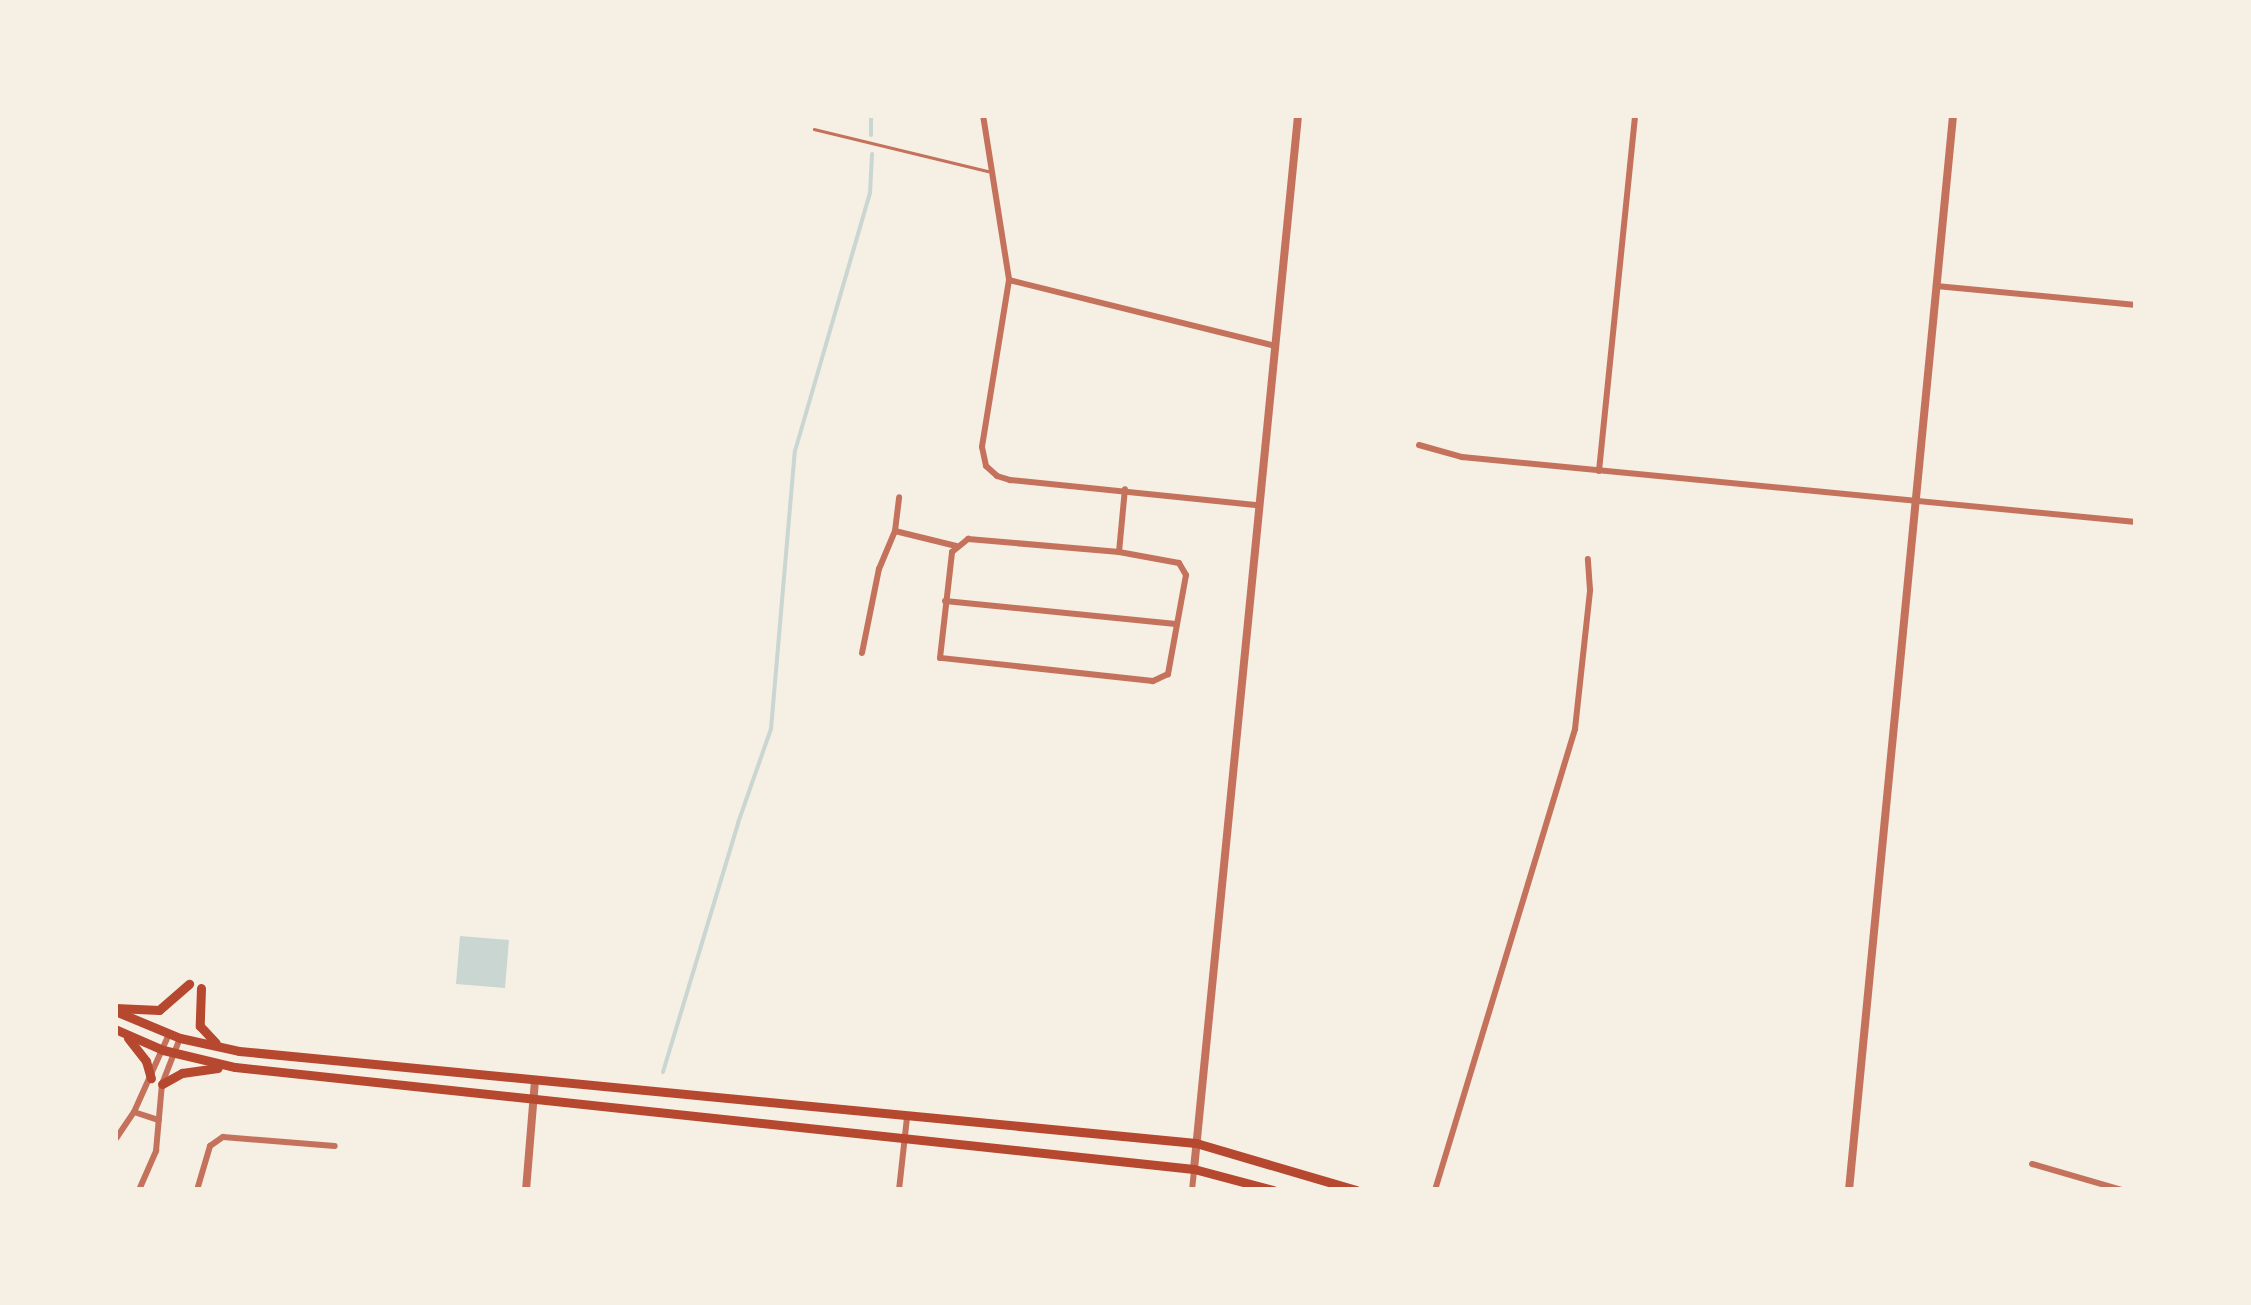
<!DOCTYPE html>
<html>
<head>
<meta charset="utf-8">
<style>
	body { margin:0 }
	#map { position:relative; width:2251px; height:1305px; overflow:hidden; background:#f6efe4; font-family:Lato,sans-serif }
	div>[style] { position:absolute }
	.water>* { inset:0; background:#c9d6d2 }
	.stream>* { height:4px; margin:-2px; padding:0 2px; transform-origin:2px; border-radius:2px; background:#c9d6d2 }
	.service>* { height:2.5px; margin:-1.25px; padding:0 1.25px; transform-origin:1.25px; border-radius:1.25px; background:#c5725c }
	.minor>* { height:6px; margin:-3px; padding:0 3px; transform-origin:3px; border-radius:3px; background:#c5725c }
	.tertiary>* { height:8px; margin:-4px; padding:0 4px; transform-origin:4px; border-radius:4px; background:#c5725c }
	.secondary>* { height:9px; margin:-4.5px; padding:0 4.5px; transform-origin:4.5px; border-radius:4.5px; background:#b5482f }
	span { translate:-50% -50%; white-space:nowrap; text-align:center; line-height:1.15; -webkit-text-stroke:9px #f6efe4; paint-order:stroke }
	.frame { position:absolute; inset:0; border:118px solid #f6efe4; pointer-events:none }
</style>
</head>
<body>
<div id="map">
	<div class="water">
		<div style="clip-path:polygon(460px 936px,509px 940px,505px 988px,456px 984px)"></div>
	</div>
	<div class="stream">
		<div style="left:871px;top:115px;width:20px;rotate:90deg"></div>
		<div style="left:663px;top:1072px;width:260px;rotate:-73.2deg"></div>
		<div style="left:738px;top:823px;width:100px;rotate:-70.7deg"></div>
		<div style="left:771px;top:729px;width:279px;rotate:-85.1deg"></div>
		<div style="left:795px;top:451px;width:269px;rotate:-73.8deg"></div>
		<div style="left:870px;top:193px;width:39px;rotate:-87deg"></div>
	</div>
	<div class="service">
		<div style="left:814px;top:129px;width:179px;rotate:13.6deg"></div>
	</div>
	<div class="minor">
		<div style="left:983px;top:115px;width:167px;rotate:81deg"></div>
		<div style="left:1009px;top:280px;width:169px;rotate:99.2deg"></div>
		<div style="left:982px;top:447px;width:19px;rotate:78deg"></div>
		<div style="left:986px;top:466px;width:15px;rotate:42deg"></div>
		<div style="left:997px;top:476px;width:14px;rotate:17deg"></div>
		<div style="left:1010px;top:480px;width:249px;rotate:5.8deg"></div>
		<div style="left:1009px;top:280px;width:274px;rotate:13.9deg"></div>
		<div style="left:1936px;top:286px;width:201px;rotate:5.4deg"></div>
		<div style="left:1419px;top:445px;width:45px;rotate:15.6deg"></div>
		<div style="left:1462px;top:457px;width:677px;rotate:5.51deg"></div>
		<div style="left:1599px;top:471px;width:358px;rotate:-84.2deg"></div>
		<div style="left:895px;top:531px;width:63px;rotate:13.8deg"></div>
		<div style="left:968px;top:539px;width:152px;rotate:4.9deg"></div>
		<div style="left:1119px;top:552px;width:61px;rotate:10.4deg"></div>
		<div style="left:1179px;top:563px;width:14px;rotate:60deg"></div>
		<div style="left:1186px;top:575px;width:101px;rotate:100.3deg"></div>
		<div style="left:1168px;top:674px;width:17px;rotate:155deg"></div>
		<div style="left:1153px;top:681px;width:214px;rotate:-173.8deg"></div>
		<div style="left:940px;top:658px;width:107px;rotate:-83.5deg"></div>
		<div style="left:952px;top:552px;width:21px;rotate:-39deg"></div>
		<div style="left:1119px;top:552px;width:63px;rotate:-84.6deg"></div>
		<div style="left:945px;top:601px;width:232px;rotate:5.7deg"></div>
		<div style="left:862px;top:653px;width:86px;rotate:-78.6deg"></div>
		<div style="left:879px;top:569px;width:41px;rotate:-67.2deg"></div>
		<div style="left:895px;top:531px;width:34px;rotate:-83deg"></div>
		<div style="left:134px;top:1112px;width:26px;rotate:18deg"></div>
		<div style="left:115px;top:1140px;width:34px;rotate:-56deg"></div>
		<div style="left:134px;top:1112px;width:85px;rotate:-65.8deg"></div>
		<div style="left:2032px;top:1164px;width:94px;rotate:16.1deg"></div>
		<div style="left:139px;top:1190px;width:43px;rotate:-66.4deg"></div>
		<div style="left:156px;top:1151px;width:67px;rotate:-84.9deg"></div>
		<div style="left:162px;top:1084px;width:49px;rotate:-68.6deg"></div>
		<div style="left:197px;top:1190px;width:46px;rotate:-73.5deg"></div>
		<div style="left:210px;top:1146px;width:16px;rotate:-35deg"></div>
		<div style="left:223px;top:1137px;width:112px;rotate:4.6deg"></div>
		<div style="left:899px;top:1190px;width:73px;rotate:-83.7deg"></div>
		<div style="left:1192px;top:1190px;width:20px;rotate:-84deg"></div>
		<div style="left:1435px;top:1190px;width:482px;rotate:-73.1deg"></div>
		<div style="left:1575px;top:729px;width:140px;rotate:-83.8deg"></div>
		<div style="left:1590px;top:590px;width:31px;rotate:-94deg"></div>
	</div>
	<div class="tertiary">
		<div style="left:1194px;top:1169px;width:1059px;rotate:-84.36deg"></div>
		<div style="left:526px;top:1190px;width:110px;rotate:-85.3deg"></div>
		<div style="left:1849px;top:1190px;width:1080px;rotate:-84.47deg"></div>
	</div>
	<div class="secondary">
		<div style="left:201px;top:988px;width:38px;rotate:92deg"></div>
		<div style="left:200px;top:1026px;width:23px;rotate:47deg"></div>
		<div style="left:115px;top:1008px;width:44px;rotate:2.6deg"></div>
		<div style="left:159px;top:1010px;width:40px;rotate:-41deg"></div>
		<div style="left:115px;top:1011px;width:70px;rotate:22.6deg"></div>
		<div style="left:180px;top:1038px;width:60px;rotate:12.4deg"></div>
		<div style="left:239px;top:1051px;width:961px;rotate:5.49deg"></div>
		<div style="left:1196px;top:1143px;width:167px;rotate:16.4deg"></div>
		<div style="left:115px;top:1029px;width:52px;rotate:23.6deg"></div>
		<div style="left:163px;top:1050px;width:74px;rotate:13.3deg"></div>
		<div style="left:235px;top:1067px;width:964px;rotate:6.07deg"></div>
		<div style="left:1194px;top:1169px;width:82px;rotate:14.9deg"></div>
		<div style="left:128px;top:1038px;width:29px;rotate:52deg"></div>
		<div style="left:146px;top:1061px;width:18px;rotate:74deg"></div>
		<div style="left:162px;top:1084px;width:23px;rotate:-29deg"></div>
		<div style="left:182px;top:1073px;width:36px;rotate:-8deg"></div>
	</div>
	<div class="frame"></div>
</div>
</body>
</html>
